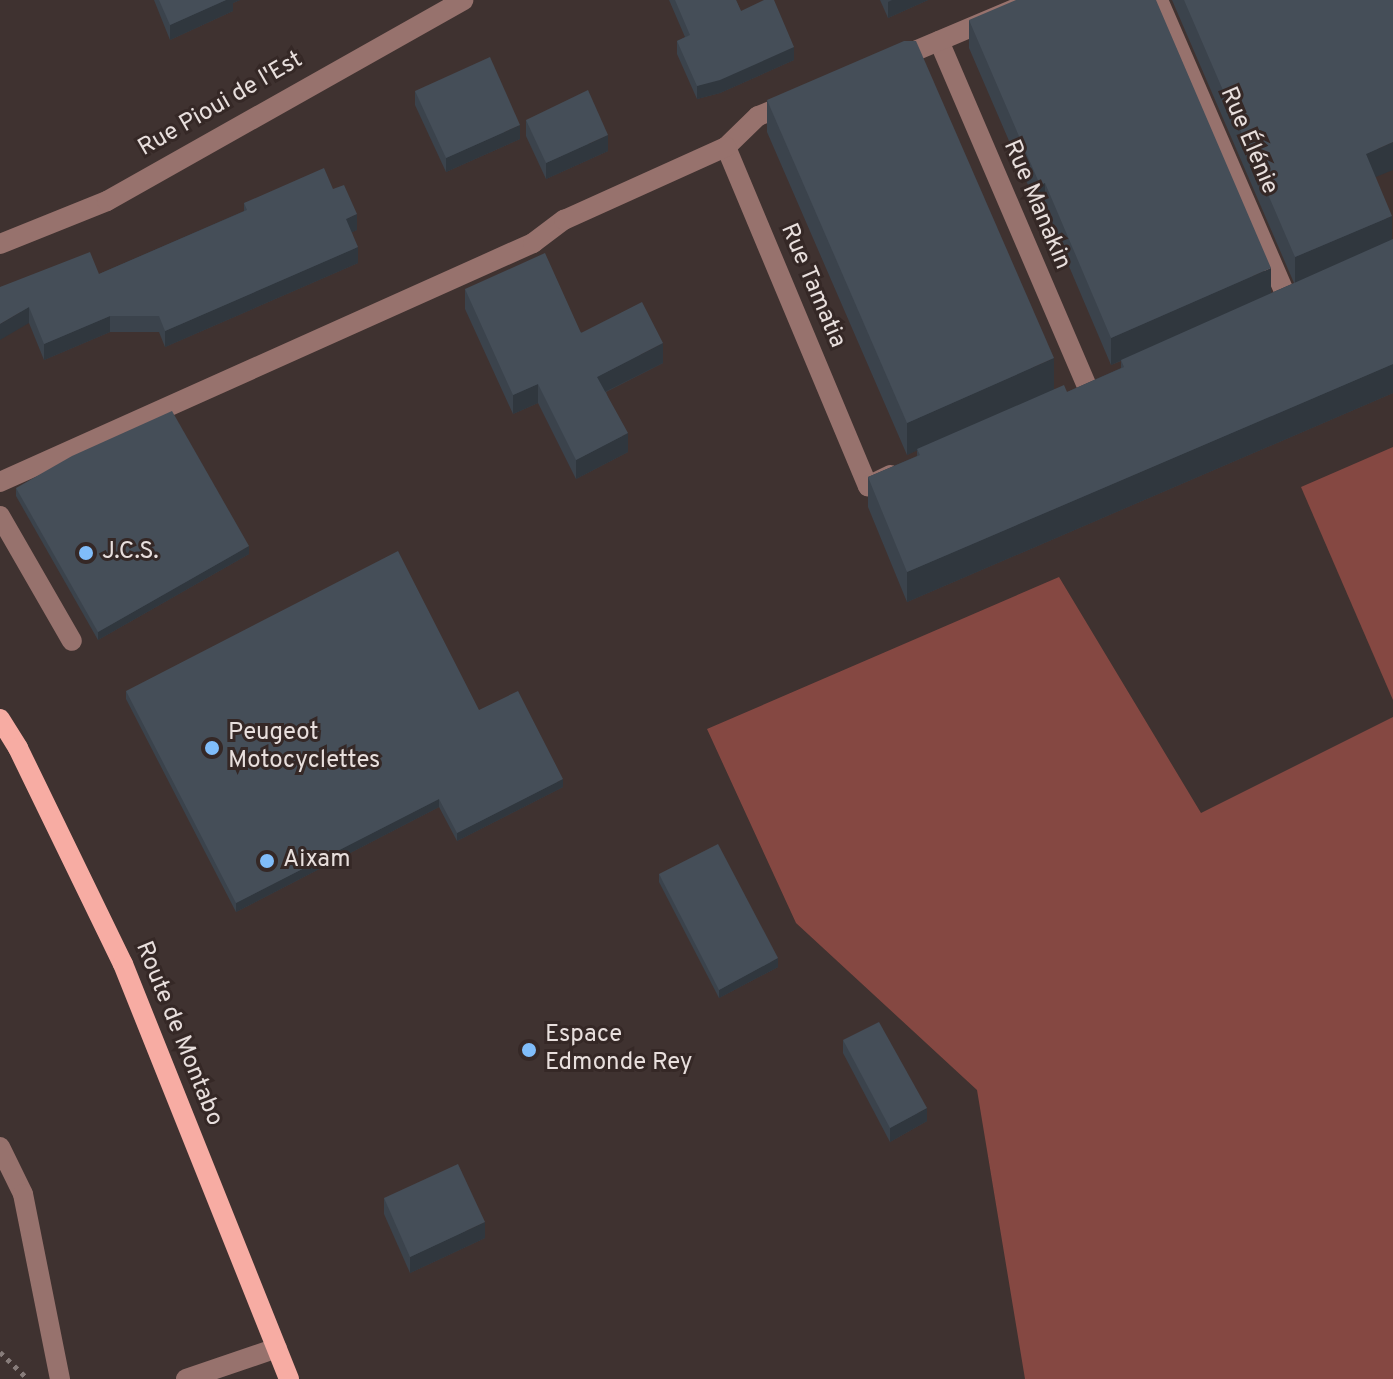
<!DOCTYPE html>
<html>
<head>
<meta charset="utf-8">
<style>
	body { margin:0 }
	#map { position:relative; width:1393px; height:1379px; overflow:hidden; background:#3f3230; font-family:Overpass,sans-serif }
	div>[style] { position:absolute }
	.green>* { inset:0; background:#854842 }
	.path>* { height:5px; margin-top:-2.5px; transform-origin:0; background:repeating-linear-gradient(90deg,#877c7a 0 4px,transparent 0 10px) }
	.minor>* { height:20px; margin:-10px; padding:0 10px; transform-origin:10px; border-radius:10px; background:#97726d }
	.major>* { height:20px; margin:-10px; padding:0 10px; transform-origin:10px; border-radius:10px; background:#f7aca3 }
	.wall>* { inset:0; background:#3b434c }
	.shaded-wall>* { inset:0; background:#30373e }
	.building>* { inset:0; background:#454e58 }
	.dots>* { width:22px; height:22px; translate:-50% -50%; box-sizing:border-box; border:4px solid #352826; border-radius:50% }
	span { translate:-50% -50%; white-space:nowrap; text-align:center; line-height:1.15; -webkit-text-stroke:6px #352826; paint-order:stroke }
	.street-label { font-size:24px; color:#e8dfdd }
	.poi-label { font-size:24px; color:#e8dfdd }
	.left { translate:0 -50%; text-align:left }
</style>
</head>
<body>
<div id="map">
	<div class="green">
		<div style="clip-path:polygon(1393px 447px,1393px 700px,1301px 487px)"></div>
		<div style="clip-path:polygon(1059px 577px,1201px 813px,1393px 717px,1393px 1379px,1025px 1379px,977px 1090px,796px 923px,707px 729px)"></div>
	</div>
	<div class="path">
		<div style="left:0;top:1352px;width:39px;rotate:44deg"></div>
	</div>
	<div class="minor">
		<div style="left:1158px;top:0;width:330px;rotate:66.6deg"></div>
		<div style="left:939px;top:41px;width:379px;rotate:66.8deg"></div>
		<div style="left:896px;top:59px;width:152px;rotate:-22.9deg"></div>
		<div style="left:793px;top:102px;width:38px;rotate:158deg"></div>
		<div style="left:758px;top:116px;width:45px;rotate:135.9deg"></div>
		<div style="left:726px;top:147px;width:368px;rotate:67.3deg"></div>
		<div style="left:868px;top:486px;width:25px;rotate:-26deg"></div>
		<div style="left:0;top:244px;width:115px;rotate:-21.9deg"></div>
		<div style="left:107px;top:201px;width:409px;rotate:-29.4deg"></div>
		<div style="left:0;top:482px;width:584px;rotate:-24.15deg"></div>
		<div style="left:533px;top:243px;width:39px;rotate:-37deg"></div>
		<div style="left:564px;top:220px;width:178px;rotate:-24.3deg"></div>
		<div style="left:0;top:516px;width:144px;rotate:60.1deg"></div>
		<div style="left:0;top:1147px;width:52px;rotate:63.9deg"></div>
		<div style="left:23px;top:1194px;width:189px;rotate:78.7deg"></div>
		<div style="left:186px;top:1379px;width:96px;rotate:-18.8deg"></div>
	</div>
	<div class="major">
		<div style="left:0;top:719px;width:34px;rotate:58deg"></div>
		<div style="left:18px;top:748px;width:240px;rotate:64.1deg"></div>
		<div style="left:123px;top:964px;width:447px;rotate:68.2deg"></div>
	</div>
	<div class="wall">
		<div style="clip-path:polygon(154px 0,240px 0,233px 3px,233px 11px,170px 40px)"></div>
		<div style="clip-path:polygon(669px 0,736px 0,741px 11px,794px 60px,720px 93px,697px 99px,677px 54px,677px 41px,685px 37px)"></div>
		<div style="clip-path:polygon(880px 0,928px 0,888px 18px)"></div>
		<div style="clip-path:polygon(1172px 0,1393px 0,1375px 177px,1392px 240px,1393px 239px,1393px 393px,907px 602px,868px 507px,868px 477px,917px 456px,917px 450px,907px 455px,767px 132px,767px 100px,1054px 389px,1067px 392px,1121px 368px,1121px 361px,1111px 365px,1045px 210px,1040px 213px,969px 48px,969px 20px,1271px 293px,1294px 283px)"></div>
		<div style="clip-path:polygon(415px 91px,520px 139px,446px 172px,415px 105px)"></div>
		<div style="clip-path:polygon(526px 120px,608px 151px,546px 179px,526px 136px)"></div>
		<div style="clip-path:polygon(333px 189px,357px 230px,352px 232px,358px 263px,165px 347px,159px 332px,110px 332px,44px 360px,29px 323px,0 287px,99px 274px,244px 211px,244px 203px)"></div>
		<div style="clip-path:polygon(465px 289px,663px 363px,606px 392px,628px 452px,576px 479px,538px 403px,513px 414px,465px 309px)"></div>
		<div style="clip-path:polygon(16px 488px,249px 554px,98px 640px,16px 496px)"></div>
		<div style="clip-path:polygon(126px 691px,479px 710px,563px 787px,457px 841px,439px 807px,236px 912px,126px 699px)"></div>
		<div style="clip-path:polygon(659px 874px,778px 967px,719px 998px,659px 882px)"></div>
		<div style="clip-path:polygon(843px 1040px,927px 1121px,890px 1142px,843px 1053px)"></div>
		<div style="clip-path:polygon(384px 1198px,485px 1238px,410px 1273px,384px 1214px)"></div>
	</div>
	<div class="shaded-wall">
		<div style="clip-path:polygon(226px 0,240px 0,233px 3px,233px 11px,170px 40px,170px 25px)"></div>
		<div style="clip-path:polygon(892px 0,928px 0,888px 18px,888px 2px)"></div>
		<div style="clip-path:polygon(794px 47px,794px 60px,720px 93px,697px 99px,697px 86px)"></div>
		<div style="clip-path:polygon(520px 125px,520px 139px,446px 172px,446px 158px)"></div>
		<div style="clip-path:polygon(608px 135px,608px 151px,546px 179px,546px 163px)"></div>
		<div style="clip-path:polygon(1393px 142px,1393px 170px,1366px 181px,1366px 154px)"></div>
		<div style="clip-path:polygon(1045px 183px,1045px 210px,1040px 213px,1040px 185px)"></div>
		<div style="clip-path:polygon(357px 214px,357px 230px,346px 235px,346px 219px)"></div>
		<div style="clip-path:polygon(1392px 216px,1392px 243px,1295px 285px,1295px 257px)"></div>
		<div style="clip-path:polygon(358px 247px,358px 263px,165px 347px,165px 331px)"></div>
		<div style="clip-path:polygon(1271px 268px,1271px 295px,1111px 365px,1111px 338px)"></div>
		<div style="clip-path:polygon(29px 307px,29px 323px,0 340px,0 324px)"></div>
		<div style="clip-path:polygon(110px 316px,110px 332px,44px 360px,44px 344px)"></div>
		<div style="clip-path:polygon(663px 343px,663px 363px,597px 396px,597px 377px)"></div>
		<div style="clip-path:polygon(1054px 358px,1054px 390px,907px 455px,907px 423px)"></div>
		<div style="clip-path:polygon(1393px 364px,1393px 393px,907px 602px,907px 572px)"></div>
		<div style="clip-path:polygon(538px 384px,538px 403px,513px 414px,513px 395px)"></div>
		<div style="clip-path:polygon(628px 433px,628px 452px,576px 479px,576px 460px)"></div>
		<div style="clip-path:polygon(249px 546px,249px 554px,98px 640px,98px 632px)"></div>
		<div style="clip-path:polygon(563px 779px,563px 787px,457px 841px,457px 833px)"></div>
		<div style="clip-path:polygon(439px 799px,439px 807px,236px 912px,236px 903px)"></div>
		<div style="clip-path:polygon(778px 958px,778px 967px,719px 998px,719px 990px)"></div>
		<div style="clip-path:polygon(927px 1108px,927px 1121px,890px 1142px,890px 1128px)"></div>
		<div style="clip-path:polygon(485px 1222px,485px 1238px,410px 1273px,410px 1257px)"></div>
	</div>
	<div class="building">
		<div style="clip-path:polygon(159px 0,226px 0,170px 25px)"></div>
		<div style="clip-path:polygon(675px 0,736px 0,741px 11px,764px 0,774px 0,794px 47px,720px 80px,697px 86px,677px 41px,690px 35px)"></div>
		<div style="clip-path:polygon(1016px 0,1156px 0,1271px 268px,1111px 338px,1045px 183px,1040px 185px,969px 20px)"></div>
		<div style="clip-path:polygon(1184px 0,1393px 0,1393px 142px,1366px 154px,1392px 216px,1295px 257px)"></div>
		<div style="clip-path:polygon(904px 41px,916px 41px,1054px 358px,907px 423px,767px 100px)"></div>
		<div style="clip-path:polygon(490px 57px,520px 125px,446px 158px,415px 91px)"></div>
		<div style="clip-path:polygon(588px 90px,608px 135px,546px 163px,526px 120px)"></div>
		<div style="clip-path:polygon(324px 168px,333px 189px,344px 185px,357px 214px,346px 219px,358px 247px,165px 331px,159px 316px,110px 316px,44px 344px,29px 307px,0 324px,0 287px,90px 252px,99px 274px,247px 210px,244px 203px)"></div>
		<div style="clip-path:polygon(1393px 239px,1393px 364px,907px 572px,868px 477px,920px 455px,917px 449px,1064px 385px,1067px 392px,1124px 367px,1121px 360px)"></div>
		<div style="clip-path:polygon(545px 253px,581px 333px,642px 302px,663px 343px,597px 377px,628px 433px,576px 460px,538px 384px,513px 395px,465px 289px)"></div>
		<div style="clip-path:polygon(172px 411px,249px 546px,98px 632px,16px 488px,72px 456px)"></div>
		<div style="clip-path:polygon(398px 551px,479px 710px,518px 691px,563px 779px,457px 833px,439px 799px,236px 903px,126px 691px)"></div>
		<div style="clip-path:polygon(718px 844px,778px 958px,719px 990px,659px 874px)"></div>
		<div style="clip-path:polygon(879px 1022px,927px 1108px,890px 1128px,843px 1040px)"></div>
		<div style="clip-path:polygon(458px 1164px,485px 1222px,410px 1257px,384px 1198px)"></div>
	</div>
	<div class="dots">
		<div style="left:86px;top:553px;background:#80bdfa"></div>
		<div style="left:212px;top:748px;background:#80bdfa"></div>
		<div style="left:267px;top:861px;background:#80bdfa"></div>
		<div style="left:529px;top:1050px;background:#80bdfa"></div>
	</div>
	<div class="street-label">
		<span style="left:221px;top:105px;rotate:-30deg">Rue Pioui de l'Est</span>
		<span style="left:1248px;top:141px;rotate:67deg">Rue Élénie</span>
		<span style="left:1036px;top:205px;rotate:67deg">Rue Manakin</span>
		<span style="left:812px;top:286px;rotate:67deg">Rue Tamatia</span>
		<span style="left:178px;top:1034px;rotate:68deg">Route de Montabo</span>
	</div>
	<div class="poi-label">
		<span class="left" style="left:102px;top:553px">J.C.S.</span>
		<span class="left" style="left:228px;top:748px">Peugeot<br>Motocyclettes</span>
		<span class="left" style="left:283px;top:861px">Aixam</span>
		<span class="left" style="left:545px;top:1050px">Espace<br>Edmonde Rey</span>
	</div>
</div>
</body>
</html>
